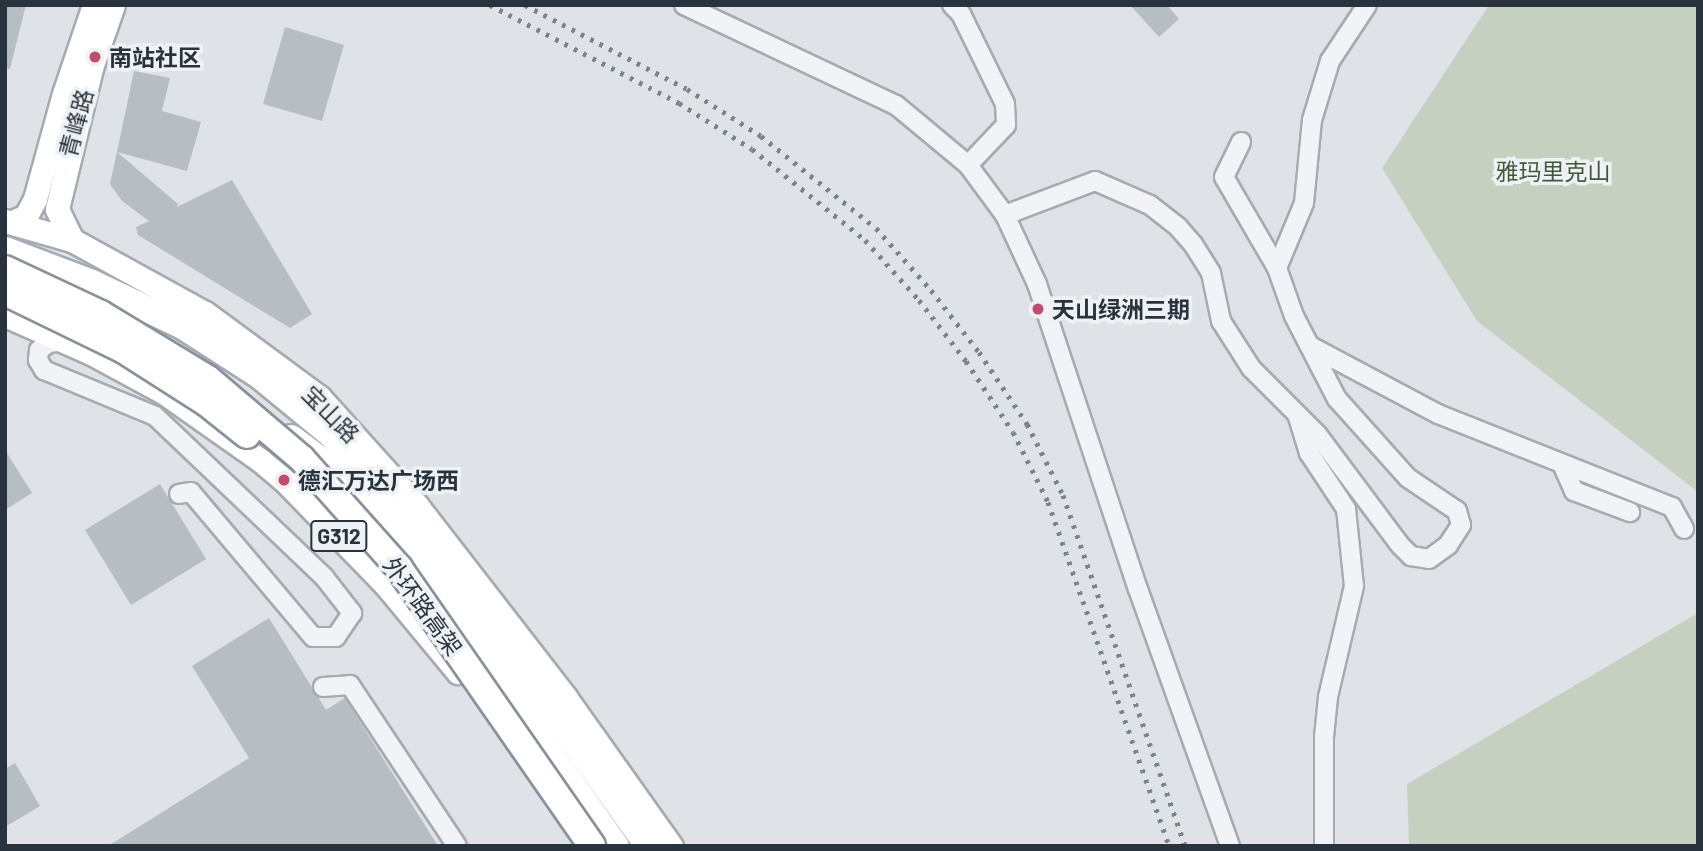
<!DOCTYPE html>
<html>
<head>
<meta charset="utf-8">
<style>
	body { margin:0 }
	#map { position:relative; width:1703px; height:851px; overflow:hidden; background:#dfe3e7; font-family:Barlow,"Noto Sans SC",sans-serif }
	div>[style] { position:absolute }
	.green>* { inset:0; background:#c6d0c0 }
	.building>* { inset:0; background:#b6bdc3 }
	.roads { filter:drop-shadow(2px 0 #a5abb1) drop-shadow(-2px 0 #a5abb1) drop-shadow(0 2px #a5abb1) drop-shadow(0 -2px #a5abb1) }
	.minor>* { height:18px; margin:-9px; padding:0 9px; transform-origin:9px; border-radius:9px; background:#f1f3f6 }
	.major>* { height:23px; margin:-11.5px; padding:0 11.5px; transform-origin:11.5px; border-radius:11.5px; background:#fff }
	.highway>* { height:26px; margin:-13px; padding:0 13px; transform-origin:13px; border-radius:13px; background:#fff }
	.rail>* { height:5px; margin-top:-2.5px; transform-origin:0; background:repeating-linear-gradient(90deg,#79848f 0 3.5px,transparent 0 10.5px) }
	.bridges { filter:drop-shadow(2px 0 #87929d) drop-shadow(-2px 0 #87929d) drop-shadow(0 2px #87929d) drop-shadow(0 -2px #87929d) }
	.highway-bridge>* { height:26px; margin:-13px; padding:0 13px; transform-origin:13px; border-radius:13px; background:#fff }
	.dots>* { width:19px; height:19px; translate:-50% -50%; box-sizing:border-box; border:4px solid #eef2f5; border-radius:50% }
	span { translate:-50% -50%; white-space:nowrap; text-align:center; line-height:1.15; -webkit-text-stroke:7px #eef2f5; paint-order:stroke }
	.shield-label span { padding:2px 5px; background:#eef2f5; border:2px solid; border-radius:5px; -webkit-text-stroke-width:0 }
	.shield-label { font-size:21px; color:#29333d; font-weight:700 }
	.poi-label { font-size:23px; color:#29333d; font-weight:700 }
	.left { translate:0 -50%; text-align:left }
	.street-label { font-size:23px; color:#29333d }
	.park-label { font-size:23px; color:#415837 }
	.frame { position:absolute; inset:0; border:7px solid #29333d; pointer-events:none }
</style>
</head>
<body>
<div id="map">
	<div class="green">
		<div style="clip-path:polygon(1489px 5px,1698px 5px,1698px 492px,1477px 321px,1382px 168px)"></div>
		<div style="clip-path:polygon(1698px 613px,1698px 846px,1409px 846px,1407px 784px)"></div>
	</div>
	<div class="building">
		<div style="clip-path:polygon(5px 5px,26px 5px,10px 69px,5px 68px)"></div>
		<div style="clip-path:polygon(1130px 5px,1167px 5px,1179px 19px,1159px 37px)"></div>
		<div style="clip-path:polygon(285px 27px,344px 45px,322px 121px,263px 104px)"></div>
		<div style="clip-path:polygon(134px 71px,170px 78px,162px 111px,201px 122px,187px 171px,117px 152px)"></div>
		<div style="clip-path:polygon(117px 152px,178px 204px,177px 207px,232px 180px,312px 314px,290px 328px,138px 235px,136px 227px,149px 221px,122px 201px,110px 184px)"></div>
		<div style="clip-path:polygon(5px 450px,32px 493px,5px 510px)"></div>
		<div style="clip-path:polygon(160px 484px,206px 559px,131px 605px,85px 530px)"></div>
		<div style="clip-path:polygon(269px 618px,326px 710px,345px 698px,438px 846px,108px 846px,249px 758px,192px 666px)"></div>
		<div style="clip-path:polygon(15px 763px,40px 806px,5px 827px,5px 769px)"></div>
	</div>
	<div class="roads">
		<div class="minor">
			<div style="left:684px;top:5px;width:234px;rotate:25.3deg"></div>
			<div style="left:896px;top:105px;width:94px;rotate:39.8deg"></div>
			<div style="left:968px;top:165px;width:62px;rotate:53.5deg"></div>
			<div style="left:1005px;top:215px;width:76px;rotate:65.1deg"></div>
			<div style="left:1037px;top:284px;width:321px;rotate:71.7deg"></div>
			<div style="left:1138px;top:589px;width:273px;rotate:70.3deg"></div>
			<div style="left:952px;top:5px;width:13px;rotate:45deg"></div>
			<div style="left:961px;top:14px;width:100px;rotate:63.9deg"></div>
			<div style="left:1005px;top:104px;width:21px;rotate:87deg"></div>
			<div style="left:1006px;top:125px;width:55px;rotate:133.5deg"></div>
			<div style="left:1005px;top:215px;width:96px;rotate:-20.7deg"></div>
			<div style="left:1095px;top:181px;width:60px;rotate:23.6deg"></div>
			<div style="left:1150px;top:205px;width:36px;rotate:38deg"></div>
			<div style="left:1178px;top:227px;width:23px;rotate:49deg"></div>
			<div style="left:1193px;top:244px;width:34px;rotate:58deg"></div>
			<div style="left:1211px;top:273px;width:49px;rotate:78.2deg"></div>
			<div style="left:1221px;top:321px;width:56px;rotate:57.4deg"></div>
			<div style="left:1251px;top:368px;width:93px;rotate:45deg"></div>
			<div style="left:1317px;top:434px;width:139px;rotate:53.2deg"></div>
			<div style="left:1400px;top:545px;width:16px;rotate:45deg"></div>
			<div style="left:1411px;top:556px;width:18px;rotate:9deg"></div>
			<div style="left:1429px;top:559px;width:24px;rotate:-36deg"></div>
			<div style="left:1448px;top:545px;width:24px;rotate:-57deg"></div>
			<div style="left:1461px;top:525px;width:15px;rotate:-106deg"></div>
			<div style="left:1457px;top:511px;width:59px;rotate:-146deg"></div>
			<div style="left:1408px;top:478px;width:106px;rotate:-131.9deg"></div>
			<div style="left:1337px;top:399px;width:93px;rotate:-117.4deg"></div>
			<div style="left:1294px;top:316px;width:51px;rotate:-109.5deg"></div>
			<div style="left:1277px;top:268px;width:105px;rotate:-120.2deg"></div>
			<div style="left:1224px;top:177px;width:39px;rotate:-64deg"></div>
			<div style="left:1277px;top:268px;width:70px;rotate:-67.4deg"></div>
			<div style="left:1304px;top:203px;width:83px;rotate:-84.5deg"></div>
			<div style="left:1312px;top:120px;width:62px;rotate:-73deg"></div>
			<div style="left:1330px;top:61px;width:67px;rotate:-56.5deg"></div>
			<div style="left:64px;top:341px;width:15px;rotate:172deg"></div>
			<div style="left:49px;top:343px;width:12px;rotate:145deg"></div>
			<div style="left:39px;top:350px;width:10px;rotate:96deg"></div>
			<div style="left:38px;top:360px;width:12px;rotate:59deg"></div>
			<div style="left:44px;top:370px;width:120px;rotate:22.5deg"></div>
			<div style="left:155px;top:416px;width:233px;rotate:43.6deg"></div>
			<div style="left:324px;top:577px;width:46px;rotate:52.1deg"></div>
			<div style="left:352px;top:613px;width:29px;rotate:124deg"></div>
			<div style="left:336px;top:637px;width:23px;rotate:180deg"></div>
			<div style="left:313px;top:637px;width:189px;rotate:-130.1deg"></div>
			<div style="left:191px;top:492px;width:12px;rotate:171deg"></div>
			<div style="left:1312px;top:347px;width:143px;rotate:28deg"></div>
			<div style="left:1438px;top:414px;width:252px;rotate:21.7deg"></div>
			<div style="left:1672px;top:507px;width:25px;rotate:61deg"></div>
			<div style="left:1298px;top:417px;width:38px;rotate:73deg"></div>
			<div style="left:1309px;top:453px;width:67px;rotate:56.5deg"></div>
			<div style="left:1346px;top:509px;width:77px;rotate:84.1deg"></div>
			<div style="left:1354px;top:586px;width:114px;rotate:103.2deg"></div>
			<div style="left:1328px;top:697px;width:40px;rotate:95.7deg"></div>
			<div style="left:1324px;top:737px;width:109px;rotate:90deg"></div>
			<div style="left:1562px;top:464px;width:30px;rotate:66deg"></div>
			<div style="left:1574px;top:491px;width:60px;rotate:20.6deg"></div>
			<div style="left:323px;top:687px;width:27px;rotate:-4deg"></div>
			<div style="left:350px;top:685px;width:193px;rotate:56.4deg"></div>
		</div>
		<div class="major">
			<div style="left:5px;top:221px;width:70px;rotate:15.8deg"></div>
			<div style="left:72px;top:240px;width:152px;rotate:28.8deg"></div>
			<div style="left:205px;top:313px;width:142px;rotate:36.4deg"></div>
			<div style="left:319px;top:397px;width:147px;rotate:48deg"></div>
			<div style="left:417px;top:506px;width:242px;rotate:52.2deg"></div>
			<div style="left:565px;top:697px;width:183px;rotate:54.6deg"></div>
			<div style="left:13px;top:222px;width:14px;rotate:-25deg"></div>
			<div style="left:26px;top:216px;width:19px;rotate:-62deg"></div>
			<div style="left:35px;top:199px;width:109px;rotate:-74.6deg"></div>
			<div style="left:64px;top:94px;width:94px;rotate:-71.4deg"></div>
			<div style="left:72px;top:240px;width:34px;rotate:-116deg"></div>
			<div style="left:57px;top:209px;width:145px;rotate:-76.4deg"></div>
			<div style="left:91px;top:68px;width:67px;rotate:-70.8deg"></div>
			<div style="left:5px;top:315px;width:94px;rotate:23.8deg"></div>
			<div style="left:91px;top:353px;width:84px;rotate:28.4deg"></div>
			<div style="left:165px;top:393px;width:116px;rotate:35.2deg"></div>
			<div style="left:260px;top:460px;width:31px;rotate:40deg"></div>
			<div style="left:284px;top:480px;width:146px;rotate:45.8deg"></div>
			<div style="left:386px;top:585px;width:113px;rotate:50.4deg"></div>
		</div>
		<div class="highway">
			<div style="left:5px;top:250px;width:93px;rotate:20.8deg"></div>
			<div style="left:92px;top:283px;width:101px;rotate:25.3deg"></div>
			<div style="left:183px;top:326px;width:90px;rotate:32.8deg"></div>
			<div style="left:259px;top:375px;width:94px;rotate:39.4deg"></div>
			<div style="left:332px;top:435px;width:136px;rotate:46.8deg"></div>
			<div style="left:425px;top:534px;width:384px;rotate:54.4deg"></div>
			<div style="left:291px;top:438px;width:54px;rotate:36.7deg"></div>
			<div style="left:334px;top:470px;width:108px;rotate:47.3deg"></div>
			<div style="left:407px;top:549px;width:363px;rotate:54.9deg"></div>
		</div>
	</div>
	<div class="rail">
		<div style="left:490px;top:5px;width:213px;rotate:27.4deg"></div>
		<div style="left:679px;top:103px;width:86px;rotate:32.2deg"></div>
		<div style="left:752px;top:149px;width:145px;rotate:38.8deg"></div>
		<div style="left:865px;top:240px;width:81px;rotate:48deg"></div>
		<div style="left:919px;top:300px;width:77px;rotate:52.4deg"></div>
		<div style="left:966px;top:361px;width:85px;rotate:56.5deg"></div>
		<div style="left:1013px;top:432px;width:78px;rotate:63.4deg"></div>
		<div style="left:1048px;top:502px;width:365px;rotate:70.6deg"></div>
		<div style="left:525px;top:5px;width:182px;rotate:27.4deg"></div>
		<div style="left:687px;top:89px;width:88px;rotate:32.4deg"></div>
		<div style="left:761px;top:136px;width:147px;rotate:38.7deg"></div>
		<div style="left:876px;top:228px;width:83px;rotate:48.4deg"></div>
		<div style="left:931px;top:290px;width:78px;rotate:52.3deg"></div>
		<div style="left:979px;top:352px;width:87px;rotate:56.3deg"></div>
		<div style="left:1027px;top:424px;width:80px;rotate:63.1deg"></div>
		<div style="left:1063px;top:495px;width:372px;rotate:70.8deg"></div>
	</div>
	<div class="bridges">
		<div class="highway-bridge">
			<div style="left:5px;top:269px;width:106px;rotate:25.1deg"></div>
			<div style="left:101px;top:314px;width:125px;rotate:31.3deg"></div>
			<div style="left:208px;top:379px;width:123px;rotate:40.4deg"></div>
			<div style="left:302px;top:459px;width:146px;rotate:48.3deg"></div>
			<div style="left:399px;top:568px;width:338px;rotate:55.2deg"></div>
			<div style="left:5px;top:292px;width:132px;rotate:26deg"></div>
			<div style="left:124px;top:350px;width:98px;rotate:32.6deg"></div>
			<div style="left:207px;top:403px;width:51px;rotate:38.7deg"></div>
		</div>
	</div>
	<div class="dots">
		<div style="left:95px;top:57px;background:#c54b6c"></div>
		<div style="left:1038px;top:309px;background:#c54b6c"></div>
		<div style="left:284px;top:480px;background:#c54b6c"></div>
	</div>
	<div class="shield-label">
		<span style="left:339px;top:536px">G312</span>
	</div>
	<div class="poi-label">
		<span class="left" style="left:109px;top:57px">南站社区</span>
		<span class="left" style="left:1052px;top:309px">天山绿洲三期</span>
		<span class="left" style="left:298px;top:480px">德汇万达广场西</span>
	</div>
	<div class="street-label">
		<span style="left:76px;top:123px;rotate:-75deg">青峰路</span>
		<span style="left:331px;top:414px;rotate:45deg">宝山路</span>
		<span style="left:423px;top:606px;rotate:54deg">外环路高架</span>
	</div>
	<div class="park-label">
		<span style="left:1553px;top:171px">雅玛里克山</span>
	</div>
	<div class="frame"></div>
</div>
</body>
</html>
